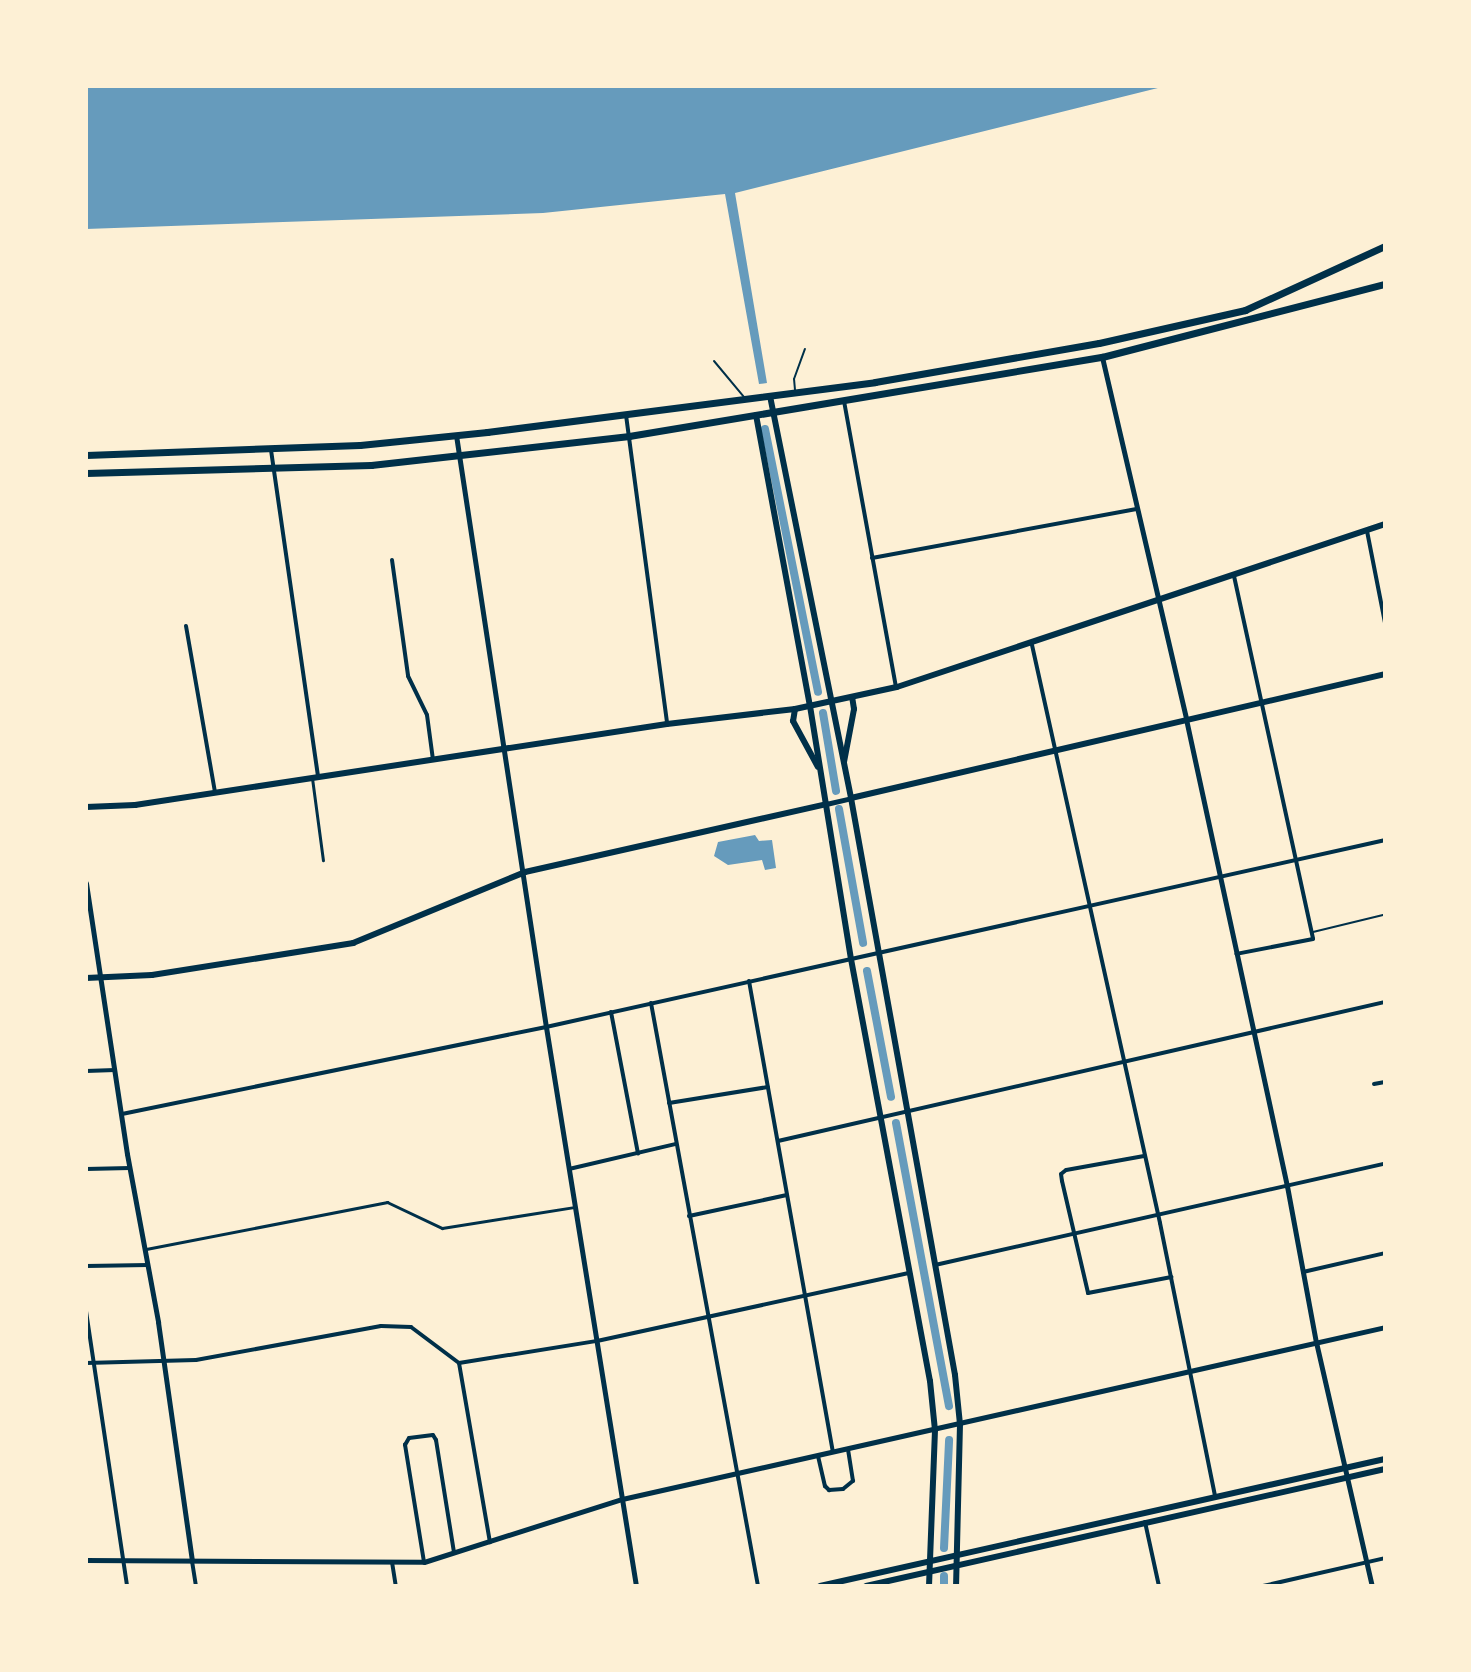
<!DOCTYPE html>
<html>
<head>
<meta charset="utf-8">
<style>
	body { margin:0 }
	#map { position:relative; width:1471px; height:1672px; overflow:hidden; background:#fdf0d5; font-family:"Varela Round",sans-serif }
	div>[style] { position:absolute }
	.water>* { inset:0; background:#669bbc }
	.canal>* { height:8px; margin:-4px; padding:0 4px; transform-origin:4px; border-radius:4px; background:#669bbc }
	.service>* { height:2px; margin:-1px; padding:0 1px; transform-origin:1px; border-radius:1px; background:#003049 }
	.pedestrian>* { height:3px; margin:-1.5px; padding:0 1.5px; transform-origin:1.5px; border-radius:1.5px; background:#003049 }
	.minor>* { height:4px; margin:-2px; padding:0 2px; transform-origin:2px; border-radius:2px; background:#003049 }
	.tertiary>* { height:5px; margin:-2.5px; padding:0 2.5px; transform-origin:2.5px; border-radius:2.5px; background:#003049 }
	.secondary>* { height:6px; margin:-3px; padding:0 3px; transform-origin:3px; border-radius:3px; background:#003049 }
	.primary>* { height:7px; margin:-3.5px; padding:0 3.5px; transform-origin:3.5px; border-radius:3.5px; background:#003049 }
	span { translate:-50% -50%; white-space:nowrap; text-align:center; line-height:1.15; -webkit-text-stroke:8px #fdf0d5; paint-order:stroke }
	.frame { position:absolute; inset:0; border:88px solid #fdf0d5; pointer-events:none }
</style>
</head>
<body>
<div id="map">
	<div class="water">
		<div style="clip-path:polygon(86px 86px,1166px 86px,735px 193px,767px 383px,759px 384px,725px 194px,543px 213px,86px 229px)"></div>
		<div style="clip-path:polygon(755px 835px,759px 841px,772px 840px,776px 868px,765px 870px,762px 860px,728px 865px,714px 856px,718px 842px)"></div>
	</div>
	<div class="canal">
		<div style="left:765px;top:429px;width:268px;rotate:78.6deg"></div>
		<div style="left:823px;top:713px;width:79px;rotate:80.5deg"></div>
		<div style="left:839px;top:809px;width:136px;rotate:79.8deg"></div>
		<div style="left:867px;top:971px;width:128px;rotate:79.2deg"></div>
		<div style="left:896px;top:1123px;width:288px;rotate:79.4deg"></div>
		<div style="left:944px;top:1548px;width:108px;rotate:-87.3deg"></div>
		<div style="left:944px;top:1586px;width:10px;rotate:-90deg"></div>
	</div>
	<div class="service">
		<div style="left:714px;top:361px;width:47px;rotate:50.2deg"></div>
		<div style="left:795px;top:390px;width:11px;rotate:-95deg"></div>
		<div style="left:794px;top:379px;width:32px;rotate:-70deg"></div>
		<div style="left:1313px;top:932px;width:72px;rotate:-13.7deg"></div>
	</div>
	<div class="pedestrian">
		<div style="left:312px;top:778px;width:83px;rotate:82.4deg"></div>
		<div style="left:146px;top:1249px;width:246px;rotate:-11deg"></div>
		<div style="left:387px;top:1202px;width:61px;rotate:25.3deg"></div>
		<div style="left:442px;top:1228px;width:135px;rotate:-9deg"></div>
	</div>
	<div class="minor">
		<div style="left:844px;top:401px;width:290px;rotate:79.7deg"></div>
		<div style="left:626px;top:415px;width:312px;rotate:82.4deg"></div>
		<div style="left:271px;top:450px;width:329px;rotate:81.8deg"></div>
		<div style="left:1367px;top:531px;width:94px;rotate:78.9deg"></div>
		<div style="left:872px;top:558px;width:269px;rotate:-10.5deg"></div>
		<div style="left:392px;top:560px;width:117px;rotate:82.1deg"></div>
		<div style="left:408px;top:676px;width:43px;rotate:64deg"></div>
		<div style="left:427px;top:715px;width:45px;rotate:82.4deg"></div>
		<div style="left:1234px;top:576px;width:371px;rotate:77.7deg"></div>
		<div style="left:1313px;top:939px;width:78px;rotate:169deg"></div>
		<div style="left:186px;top:626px;width:169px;rotate:80.1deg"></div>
		<div style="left:1032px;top:645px;width:592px;rotate:77.51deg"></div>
		<div style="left:1160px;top:1223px;width:279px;rotate:78.6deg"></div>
		<div style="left:749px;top:981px;width:477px;rotate:79.9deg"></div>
		<div style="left:651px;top:1003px;width:593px;rotate:79.6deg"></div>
		<div style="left:611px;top:1012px;width:144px;rotate:79.2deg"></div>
		<div style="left:86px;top:1071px;width:29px;rotate:-2deg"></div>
		<div style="left:1374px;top:1084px;width:11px;rotate:-10deg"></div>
		<div style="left:669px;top:1103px;width:100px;rotate:-9.2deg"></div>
		<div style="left:122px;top:1114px;width:433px;rotate:-11.6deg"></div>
		<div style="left:546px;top:1027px;width:860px;rotate:-12.56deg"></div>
		<div style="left:778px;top:1141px;width:623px;rotate:-12.9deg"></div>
		<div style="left:1144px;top:1156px;width:79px;rotate:169.8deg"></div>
		<div style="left:1066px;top:1170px;width:6px;rotate:141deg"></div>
		<div style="left:1061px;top:1174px;width:7px;rotate:82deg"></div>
		<div style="left:1062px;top:1181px;width:115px;rotate:76.9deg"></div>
		<div style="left:1088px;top:1293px;width:85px;rotate:-10.9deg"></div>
		<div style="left:86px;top:1169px;width:44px;rotate:-1.3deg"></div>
		<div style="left:569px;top:1169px;width:110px;rotate:-13.2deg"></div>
		<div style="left:689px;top:1216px;width:100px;rotate:-12.1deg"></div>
		<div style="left:935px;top:1265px;width:461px;rotate:-12.7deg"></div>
		<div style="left:86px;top:1266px;width:62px;rotate:-0.9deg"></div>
		<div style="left:1303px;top:1272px;width:84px;rotate:-13deg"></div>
		<div style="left:86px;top:1311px;width:278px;rotate:81.5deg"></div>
		<div style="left:86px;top:1363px;width:110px;rotate:-1.6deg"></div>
		<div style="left:196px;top:1360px;width:188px;rotate:-10.4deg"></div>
		<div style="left:381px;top:1326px;width:30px;rotate:2deg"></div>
		<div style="left:411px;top:1327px;width:60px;rotate:36.9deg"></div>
		<div style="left:459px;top:1363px;width:140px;rotate:-9.1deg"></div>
		<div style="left:597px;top:1341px;width:319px;rotate:-12.3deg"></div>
		<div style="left:459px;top:1363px;width:182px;rotate:80.2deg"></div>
		<div style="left:818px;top:1456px;width:31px;rotate:77deg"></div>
		<div style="left:825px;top:1486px;width:6px;rotate:45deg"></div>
		<div style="left:829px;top:1490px;width:14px;rotate:-4deg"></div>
		<div style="left:843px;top:1489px;width:13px;rotate:-39deg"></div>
		<div style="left:853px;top:1481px;width:31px;rotate:-99deg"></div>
		<div style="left:1145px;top:1522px;width:66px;rotate:77.7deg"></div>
		<div style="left:192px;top:1561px;width:25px;rotate:81deg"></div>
		<div style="left:392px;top:1562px;width:24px;rotate:81deg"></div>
		<div style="left:424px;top:1562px;width:119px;rotate:-99.2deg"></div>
		<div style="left:405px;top:1445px;width:8px;rotate:-60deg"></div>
		<div style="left:409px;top:1438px;width:24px;rotate:-7deg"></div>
		<div style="left:433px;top:1435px;width:6px;rotate:59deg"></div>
		<div style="left:436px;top:1440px;width:113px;rotate:80.9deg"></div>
		<div style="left:1263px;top:1586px;width:125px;rotate:-12.9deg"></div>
	</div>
	<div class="tertiary">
		<div style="left:1102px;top:357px;width:372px;rotate:76.9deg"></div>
		<div style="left:1186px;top:719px;width:478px;rotate:77.8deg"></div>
		<div style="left:1287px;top:1186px;width:159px;rotate:79.5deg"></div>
		<div style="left:1316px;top:1342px;width:250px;rotate:77.1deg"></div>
		<div style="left:456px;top:435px;width:599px;rotate:81.36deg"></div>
		<div style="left:546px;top:1027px;width:566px;rotate:80.85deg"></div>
		<div style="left:826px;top:804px;width:26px;rotate:-13deg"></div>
		<div style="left:86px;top:883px;width:274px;rotate:81.4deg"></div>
		<div style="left:127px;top:1154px;width:171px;rotate:79.5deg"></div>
		<div style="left:158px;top:1322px;width:241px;rotate:81.9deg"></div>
		<div style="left:86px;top:1560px;width:338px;rotate:0.3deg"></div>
		<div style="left:424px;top:1562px;width:208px;rotate:-17.7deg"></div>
		<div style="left:622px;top:1499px;width:782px;rotate:-12.7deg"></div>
	</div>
	<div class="secondary">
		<div style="left:770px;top:396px;width:410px;rotate:78.6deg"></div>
		<div style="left:851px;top:798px;width:586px;rotate:79.78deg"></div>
		<div style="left:955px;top:1375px;width:49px;rotate:84.2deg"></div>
		<div style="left:960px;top:1424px;width:162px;rotate:91.4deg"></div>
		<div style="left:756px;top:415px;width:296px;rotate:79.5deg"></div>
		<div style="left:810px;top:706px;width:256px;rotate:80.8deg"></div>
		<div style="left:851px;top:959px;width:429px;rotate:79.4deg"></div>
		<div style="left:930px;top:1381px;width:49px;rotate:84.2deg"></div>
		<div style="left:935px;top:1430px;width:156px;rotate:92.2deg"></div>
		<div style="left:795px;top:709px;width:12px;rotate:99deg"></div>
		<div style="left:793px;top:721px;width:52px;rotate:61.5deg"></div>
		<div style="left:844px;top:762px;width:54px;rotate:-79.3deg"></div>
		<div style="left:854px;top:709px;width:12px;rotate:-99deg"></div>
		<div style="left:851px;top:798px;width:548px;rotate:-13.07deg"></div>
		<div style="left:86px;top:807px;width:49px;rotate:-2.3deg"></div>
		<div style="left:135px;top:805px;width:538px;rotate:-8.66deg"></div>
		<div style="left:667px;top:724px;width:129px;rotate:-6.7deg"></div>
		<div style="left:795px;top:709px;width:104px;rotate:-12.2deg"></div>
		<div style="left:897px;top:687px;width:515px;rotate:-18.47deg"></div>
		<div style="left:86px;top:978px;width:66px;rotate:-2.6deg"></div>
		<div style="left:152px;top:975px;width:204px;rotate:-9deg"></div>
		<div style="left:353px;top:943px;width:186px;rotate:-22.4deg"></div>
		<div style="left:525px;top:872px;width:309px;rotate:-12.7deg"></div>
		<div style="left:820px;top:1586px;width:579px;rotate:-12.67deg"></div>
		<div style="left:866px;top:1586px;width:532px;rotate:-12.7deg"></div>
	</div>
	<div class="primary">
		<div style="left:86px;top:455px;width:274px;rotate:-2.1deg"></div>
		<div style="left:360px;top:445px;width:128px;rotate:-5.8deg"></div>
		<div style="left:487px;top:432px;width:391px;rotate:-7.3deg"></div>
		<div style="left:875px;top:382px;width:227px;rotate:-9.9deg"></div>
		<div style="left:1099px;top:343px;width:150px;rotate:-12.7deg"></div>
		<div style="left:1245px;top:310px;width:154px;rotate:-24.6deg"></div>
		<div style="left:86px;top:473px;width:285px;rotate:-1.6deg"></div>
		<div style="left:371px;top:465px;width:260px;rotate:-6.4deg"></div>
		<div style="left:629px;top:436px;width:480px;rotate:-9.5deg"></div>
		<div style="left:1102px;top:357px;width:292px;rotate:-14.5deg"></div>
	</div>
	<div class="frame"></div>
</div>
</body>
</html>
